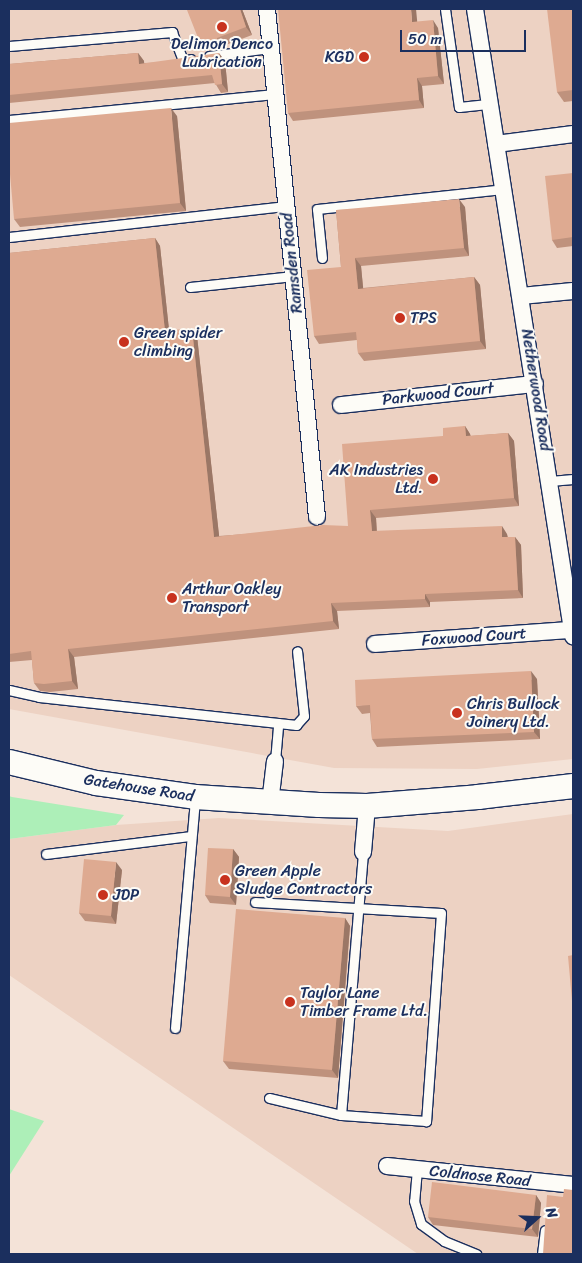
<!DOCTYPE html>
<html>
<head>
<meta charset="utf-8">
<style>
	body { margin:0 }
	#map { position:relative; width:582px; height:1263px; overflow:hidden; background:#f4e3d8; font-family:Sriracha,sans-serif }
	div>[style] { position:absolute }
	.built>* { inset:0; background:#edd2c3 }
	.green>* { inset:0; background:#adefb8 }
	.roads { filter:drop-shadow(1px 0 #1b2f5e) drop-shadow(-1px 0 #1b2f5e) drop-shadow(0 1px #1b2f5e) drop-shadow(0 -1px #1b2f5e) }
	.service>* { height:9px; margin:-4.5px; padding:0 4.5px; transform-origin:4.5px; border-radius:4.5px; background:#fdfcf7 }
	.minor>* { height:16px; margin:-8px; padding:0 8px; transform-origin:8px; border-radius:8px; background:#fdfcf7 }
	.secondary>* { height:24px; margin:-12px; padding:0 12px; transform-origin:12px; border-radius:12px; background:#fdfcf7 }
	.wall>* { inset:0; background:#bf927d }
	.shaded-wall>* { inset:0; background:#9b7766 }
	.building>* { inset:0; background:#deaa91 }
	.dots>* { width:14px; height:14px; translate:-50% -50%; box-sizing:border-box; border:2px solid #fdfcf7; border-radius:50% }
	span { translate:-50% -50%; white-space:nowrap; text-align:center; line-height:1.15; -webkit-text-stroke:4px #fdfcf7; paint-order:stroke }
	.poi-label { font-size:16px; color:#1b2f5e }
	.right { translate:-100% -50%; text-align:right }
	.left { translate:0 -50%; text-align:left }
	.street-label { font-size:16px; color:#1b2f5e }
	.frame { position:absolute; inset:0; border:10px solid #1b2f5e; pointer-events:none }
	.north { position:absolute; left:512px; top:1193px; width:50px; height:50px; -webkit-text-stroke:4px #fdfcf7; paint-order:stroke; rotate:70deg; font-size:14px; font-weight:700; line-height:20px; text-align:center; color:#1b2f5e }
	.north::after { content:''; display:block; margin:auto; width:18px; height:22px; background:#1b2f5e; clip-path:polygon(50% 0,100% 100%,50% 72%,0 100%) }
	.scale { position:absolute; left:400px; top:30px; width:126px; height:22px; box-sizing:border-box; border:2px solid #1b2f5e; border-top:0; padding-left:6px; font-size:15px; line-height:18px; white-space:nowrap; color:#1b2f5e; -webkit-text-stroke:4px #fdfcf7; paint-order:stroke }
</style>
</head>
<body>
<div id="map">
	<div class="built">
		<div style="clip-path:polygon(9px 9px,573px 9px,573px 759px,477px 769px,334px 768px,9px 709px)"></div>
		<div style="clip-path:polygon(573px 814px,573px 1254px,418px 1254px,9px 975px,9px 839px,116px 825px,219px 818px,448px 831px)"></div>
	</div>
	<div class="green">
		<div style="clip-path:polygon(9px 796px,12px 797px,124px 815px,116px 825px,9px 839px)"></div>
		<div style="clip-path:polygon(9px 1109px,44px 1121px,9px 1176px)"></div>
	</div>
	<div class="roads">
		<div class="service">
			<div style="left:445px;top:9px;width:99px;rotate:81.9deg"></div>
			<div style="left:459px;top:107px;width:31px;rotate:-6deg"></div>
			<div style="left:9px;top:46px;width:164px;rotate:-4.9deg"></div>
			<div style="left:172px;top:32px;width:31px;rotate:69deg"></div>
			<div style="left:183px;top:61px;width:8px;rotate:-14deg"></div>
			<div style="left:209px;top:56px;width:63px;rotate:-7.4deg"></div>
			<div style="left:9px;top:120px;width:267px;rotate:-5.6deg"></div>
			<div style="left:9px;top:237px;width:279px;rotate:-6.4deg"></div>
			<div style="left:322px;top:258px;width:49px;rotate:-95.8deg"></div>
			<div style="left:317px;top:209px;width:187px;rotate:-6.1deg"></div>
			<div style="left:190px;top:287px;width:104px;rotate:-6.1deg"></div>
			<div style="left:550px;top:481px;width:23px;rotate:-5deg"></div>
			<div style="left:9px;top:690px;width:31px;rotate:13deg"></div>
			<div style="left:39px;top:697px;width:259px;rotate:6.2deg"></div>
			<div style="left:296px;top:725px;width:12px;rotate:-48deg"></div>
			<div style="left:304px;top:716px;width:65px;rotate:-96.1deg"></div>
			<div style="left:275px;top:761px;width:38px;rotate:-85deg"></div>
			<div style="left:46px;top:854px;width:146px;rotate:-7.1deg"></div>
			<div style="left:255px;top:902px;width:186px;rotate:3.4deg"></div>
			<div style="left:441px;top:913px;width:209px;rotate:94.1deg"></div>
			<div style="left:426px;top:1121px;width:85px;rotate:-176deg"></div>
			<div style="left:341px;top:1115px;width:74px;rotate:-166.7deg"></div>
			<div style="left:175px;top:1028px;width:231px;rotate:-85deg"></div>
			<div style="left:341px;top:1115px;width:264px;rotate:-85.2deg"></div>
			<div style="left:417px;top:1169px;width:32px;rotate:95deg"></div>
			<div style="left:414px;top:1201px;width:24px;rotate:73deg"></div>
			<div style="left:421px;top:1224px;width:29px;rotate:36deg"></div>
			<div style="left:444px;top:1241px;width:35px;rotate:22deg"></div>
			<div style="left:542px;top:1254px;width:24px;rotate:-83deg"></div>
		</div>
		<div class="minor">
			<div style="left:267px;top:9px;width:510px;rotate:84.38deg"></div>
			<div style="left:475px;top:9px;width:635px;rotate:81.12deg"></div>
			<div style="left:496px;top:144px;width:78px;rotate:-7.4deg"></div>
			<div style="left:521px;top:296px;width:52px;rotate:-5.5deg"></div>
			<div style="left:341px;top:405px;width:195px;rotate:-6.2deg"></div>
			<div style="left:375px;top:644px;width:197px;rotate:-4.1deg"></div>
			<div style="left:270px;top:803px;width:42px;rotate:-83.2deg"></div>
			<div style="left:363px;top:852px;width:46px;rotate:-85deg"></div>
			<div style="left:387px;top:1166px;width:187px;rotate:5.8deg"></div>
		</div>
		<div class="secondary">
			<div style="left:9px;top:762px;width:89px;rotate:13.6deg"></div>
			<div style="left:96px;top:783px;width:100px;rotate:8deg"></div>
			<div style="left:195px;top:797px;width:124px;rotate:3.7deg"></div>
			<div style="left:319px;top:805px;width:48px;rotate:1.2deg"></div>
			<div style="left:367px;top:806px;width:111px;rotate:-4.6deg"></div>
			<div style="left:478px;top:797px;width:96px;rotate:-6.6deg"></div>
		</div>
	</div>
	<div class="wall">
		<div style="clip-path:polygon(242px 9px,252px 35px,223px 46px,223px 49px,205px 51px,200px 43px)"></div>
		<div style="clip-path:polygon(573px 9px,573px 101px,564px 102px,557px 92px)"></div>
		<div style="clip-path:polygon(417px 22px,438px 28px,444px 84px,422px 86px,424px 108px,293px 121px,288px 113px)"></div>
		<div style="clip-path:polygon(138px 53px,144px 61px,144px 63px,225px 61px,228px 92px,221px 93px,215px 83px,9px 103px,9px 64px)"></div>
		<div style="clip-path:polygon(177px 116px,186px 211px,20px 227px,14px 219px)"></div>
		<div style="clip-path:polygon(573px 173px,573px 246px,557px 248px,552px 240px)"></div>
		<div style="clip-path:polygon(465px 207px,469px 256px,361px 266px,363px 288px,474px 277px,480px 285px,486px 349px,364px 361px,358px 353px,357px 340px,319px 344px,314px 336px,341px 267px,336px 210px)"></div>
		<div style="clip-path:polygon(155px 238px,160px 246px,169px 330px,197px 336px,219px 536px,348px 526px,443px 436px,465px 426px,470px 434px,471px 436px,508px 433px,514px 441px,519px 506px,376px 518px,377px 531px,507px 534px,508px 537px,515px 537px,521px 545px,523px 598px,430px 602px,430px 607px,337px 611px,339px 629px,74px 657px,78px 689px,50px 692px,40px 691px,34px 683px,32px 660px,9px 662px,9px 253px)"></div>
		<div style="clip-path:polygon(537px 679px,540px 739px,377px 747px,372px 739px,370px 713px,362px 714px,356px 706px)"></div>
		<div style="clip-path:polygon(233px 849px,239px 857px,236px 905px,210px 903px,205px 895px)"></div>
		<div style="clip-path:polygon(122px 870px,116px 924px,85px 921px,79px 913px)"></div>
		<div style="clip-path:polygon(345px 918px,350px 926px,338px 1078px,229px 1069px,223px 1061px)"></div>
		<div style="clip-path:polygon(536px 1195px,541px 1203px,538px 1237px,433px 1225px,428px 1217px)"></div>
	</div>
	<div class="shaded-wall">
		<div style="clip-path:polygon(240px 9px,242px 9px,252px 35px,246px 27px)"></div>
		<div style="clip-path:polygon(411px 9px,416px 9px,418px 30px,412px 22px)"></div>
		<div style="clip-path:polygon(433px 20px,438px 28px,444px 84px,438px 76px)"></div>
		<div style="clip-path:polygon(217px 38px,223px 46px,223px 49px,218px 41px)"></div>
		<div style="clip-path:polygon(138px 53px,144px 61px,145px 72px,139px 64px)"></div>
		<div style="clip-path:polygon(219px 53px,225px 61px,228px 92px,222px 84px)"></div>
		<div style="clip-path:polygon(417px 78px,422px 86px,424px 108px,419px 100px)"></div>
		<div style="clip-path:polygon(171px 108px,177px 116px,186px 211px,180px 203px)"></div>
		<div style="clip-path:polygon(459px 199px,465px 207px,469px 256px,464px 248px)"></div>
		<div style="clip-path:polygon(155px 238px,160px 246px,170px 339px,165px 331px)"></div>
		<div style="clip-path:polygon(355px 258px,361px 266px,364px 297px,358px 289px)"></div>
		<div style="clip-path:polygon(474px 277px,480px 285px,486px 349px,480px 341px)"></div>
		<div style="clip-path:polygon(192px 328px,197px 336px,220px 544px,214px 537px)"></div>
		<div style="clip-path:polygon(465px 426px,470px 434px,471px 444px,466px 436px)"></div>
		<div style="clip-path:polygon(508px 433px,514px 441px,519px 506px,514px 498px)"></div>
		<div style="clip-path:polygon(370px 510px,376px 518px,377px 539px,372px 531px)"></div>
		<div style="clip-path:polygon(502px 526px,507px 534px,508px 545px,502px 537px)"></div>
		<div style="clip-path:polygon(515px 537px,521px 545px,523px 598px,518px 590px)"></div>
		<div style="clip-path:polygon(425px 594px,430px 602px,430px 607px,425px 599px)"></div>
		<div style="clip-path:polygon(331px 603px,337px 611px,339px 629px,333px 621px)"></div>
		<div style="clip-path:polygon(68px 649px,74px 657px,78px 689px,72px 681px)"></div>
		<div style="clip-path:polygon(531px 671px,537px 679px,540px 739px,534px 732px)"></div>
		<div style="clip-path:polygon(233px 849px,239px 857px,236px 905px,230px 897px)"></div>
		<div style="clip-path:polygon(116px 862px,122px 870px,116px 924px,111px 916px)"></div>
		<div style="clip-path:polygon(345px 918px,350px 926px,338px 1078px,332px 1070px)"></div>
		<div style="clip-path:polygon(536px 1195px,541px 1203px,538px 1237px,532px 1229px)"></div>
	</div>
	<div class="building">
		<div style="clip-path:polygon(191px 9px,240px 9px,246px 27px,217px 38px,218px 41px,200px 43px,187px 10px)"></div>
		<div style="clip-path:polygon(278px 9px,411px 9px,412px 22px,433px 20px,438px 76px,417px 78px,419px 100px,288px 113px)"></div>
		<div style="clip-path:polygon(547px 9px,573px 9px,573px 90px,557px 92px)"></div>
		<div style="clip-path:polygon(138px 53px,139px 64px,219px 53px,222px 84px,215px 85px,212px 75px,9px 95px,9px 64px)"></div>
		<div style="clip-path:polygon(171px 108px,180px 203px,14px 219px,9px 163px,9px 123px)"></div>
		<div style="clip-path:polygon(573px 173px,573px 237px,552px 240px,545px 176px)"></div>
		<div style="clip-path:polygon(459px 199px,464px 248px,355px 258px,358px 289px,474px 277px,480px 341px,358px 353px,356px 332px,314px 336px,307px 270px,341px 267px,336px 210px)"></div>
		<div style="clip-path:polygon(155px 238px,165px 331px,192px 328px,214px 537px,323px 525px,348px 526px,342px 444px,443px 436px,443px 428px,465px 426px,466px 436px,508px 433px,514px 498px,370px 510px,372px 531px,502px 526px,502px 537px,515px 537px,518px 590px,425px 594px,425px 599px,331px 603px,333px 621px,68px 649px,72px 681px,44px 684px,34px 683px,31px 651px,9px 654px,9px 253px)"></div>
		<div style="clip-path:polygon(531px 671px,534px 732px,372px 739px,370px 705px,356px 706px,355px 680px)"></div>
		<div style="clip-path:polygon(208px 848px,233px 849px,230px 897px,205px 895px)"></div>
		<div style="clip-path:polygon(84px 859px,116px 862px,111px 916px,79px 913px)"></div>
		<div style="clip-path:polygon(236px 909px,345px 918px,332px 1070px,223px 1061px)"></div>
		<div style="clip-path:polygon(573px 955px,573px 1012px,568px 956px)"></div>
		<div style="clip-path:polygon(432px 1182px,536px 1195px,532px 1229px,428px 1217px)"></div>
		<div style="clip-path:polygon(564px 1189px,573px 1190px,573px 1254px,543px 1254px,547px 1195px,563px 1197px)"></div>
	</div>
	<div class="dots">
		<div style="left:222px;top:27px;background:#c8321e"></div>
		<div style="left:364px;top:57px;background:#c8321e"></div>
		<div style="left:400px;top:318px;background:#c8321e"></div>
		<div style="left:124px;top:342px;background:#c8321e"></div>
		<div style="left:433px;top:479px;background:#c8321e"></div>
		<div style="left:172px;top:598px;background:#c8321e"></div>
		<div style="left:457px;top:713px;background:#c8321e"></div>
		<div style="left:225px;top:880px;background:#c8321e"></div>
		<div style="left:103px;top:895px;background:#c8321e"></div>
		<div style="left:290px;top:1002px;background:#c8321e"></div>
	</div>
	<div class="poi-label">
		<span style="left:222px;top:53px">Delimon Denco<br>Lubrication</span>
		<span class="right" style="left:354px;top:57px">KGD</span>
		<span class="left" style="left:410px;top:318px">TPS</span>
		<span class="left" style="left:134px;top:342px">Green spider<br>climbing</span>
		<span class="right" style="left:423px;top:479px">AK Industries<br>Ltd.</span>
		<span class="left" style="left:182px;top:598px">Arthur Oakley<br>Transport</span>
		<span class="left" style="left:467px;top:713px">Chris Bullock<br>Joinery Ltd.</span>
		<span class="left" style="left:235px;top:880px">Green Apple<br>Sludge Contractors</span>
		<span class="left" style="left:113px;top:895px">JDP</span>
		<span class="left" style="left:300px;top:1002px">Taylor Lane<br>Timber Frame Ltd.</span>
	</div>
	<div class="street-label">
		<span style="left:292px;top:263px;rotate:-96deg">Ramsden Road</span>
		<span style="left:536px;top:390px;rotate:81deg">Netherwood Road</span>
		<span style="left:438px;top:394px;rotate:-6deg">Parkwood Court</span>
		<span style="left:474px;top:637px;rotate:-4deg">Foxwood Court</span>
		<span style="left:139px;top:788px;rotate:9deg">Gatehouse Road</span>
		<span style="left:480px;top:1176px;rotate:6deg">Coldnose Road</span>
	</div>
	<div class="frame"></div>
	<div class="north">N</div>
	<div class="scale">50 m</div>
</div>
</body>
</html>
